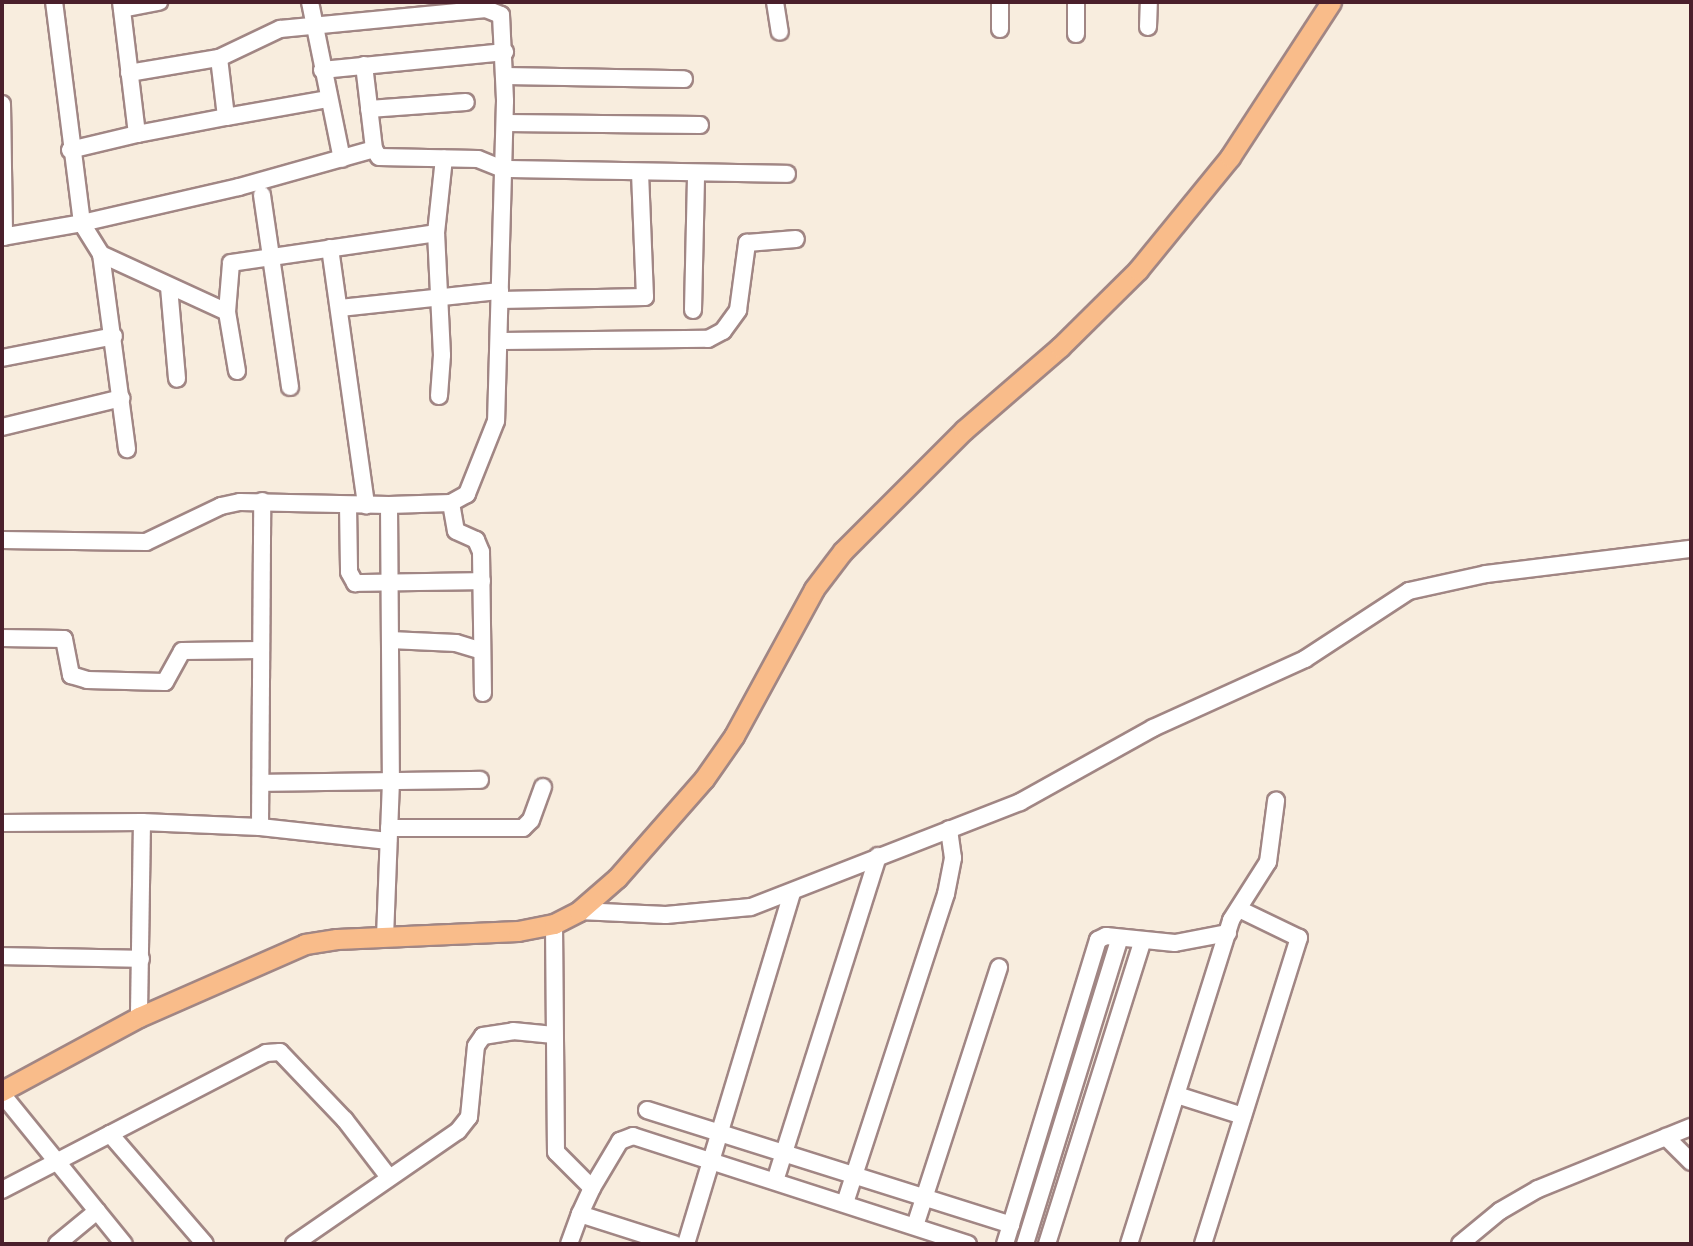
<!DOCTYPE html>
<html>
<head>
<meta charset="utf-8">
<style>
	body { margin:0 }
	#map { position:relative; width:1693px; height:1246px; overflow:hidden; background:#f8edde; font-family:"Balsamiq Sans",sans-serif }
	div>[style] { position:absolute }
	.roads { filter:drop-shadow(2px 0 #a18684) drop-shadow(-2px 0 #a18684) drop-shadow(0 2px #a18684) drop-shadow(0 -2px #a18684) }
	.minor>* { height:16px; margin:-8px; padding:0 8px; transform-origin:8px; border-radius:8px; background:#fff }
	.major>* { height:19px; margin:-9.5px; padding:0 9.5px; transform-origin:9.5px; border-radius:9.5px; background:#f9bc8a }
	span { translate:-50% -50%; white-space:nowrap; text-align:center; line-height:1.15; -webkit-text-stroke:5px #fff; paint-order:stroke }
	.frame { position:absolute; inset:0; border:4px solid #4a1f2b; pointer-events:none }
</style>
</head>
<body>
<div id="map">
	<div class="roads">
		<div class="minor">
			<div style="left:310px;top:2px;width:160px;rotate:78.5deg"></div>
			<div style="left:775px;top:2px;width:30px;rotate:81deg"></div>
			<div style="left:122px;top:9px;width:38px;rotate:-11deg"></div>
			<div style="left:1148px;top:27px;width:25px;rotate:-88deg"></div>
			<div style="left:1000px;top:29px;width:27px;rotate:-90deg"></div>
			<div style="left:1076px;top:34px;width:32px;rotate:-90deg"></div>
			<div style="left:219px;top:58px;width:68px;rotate:-25.4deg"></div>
			<div style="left:280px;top:29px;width:207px;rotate:-5.5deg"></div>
			<div style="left:486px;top:9px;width:16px;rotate:22deg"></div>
			<div style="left:501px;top:15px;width:86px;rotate:87.3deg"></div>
			<div style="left:505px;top:101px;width:320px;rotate:91.6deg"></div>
			<div style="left:496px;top:421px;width:79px;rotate:111.7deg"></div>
			<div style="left:467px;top:494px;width:18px;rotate:151deg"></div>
			<div style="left:451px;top:503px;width:62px;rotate:178.2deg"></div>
			<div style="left:364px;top:65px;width:85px;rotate:83.2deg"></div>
			<div style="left:374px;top:149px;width:9px;rotate:58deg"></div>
			<div style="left:379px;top:157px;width:99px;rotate:1.2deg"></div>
			<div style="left:478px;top:159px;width:27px;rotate:22deg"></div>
			<div style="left:503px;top:169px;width:284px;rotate:1deg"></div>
			<div style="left:322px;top:70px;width:184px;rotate:-5.6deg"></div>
			<div style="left:129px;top:73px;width:91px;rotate:-9.5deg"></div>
			<div style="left:219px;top:58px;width:59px;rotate:83.2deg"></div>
			<div style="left:226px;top:117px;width:91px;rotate:169.2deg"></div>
			<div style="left:505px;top:76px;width:179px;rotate:1deg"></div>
			<div style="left:2px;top:104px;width:133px;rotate:89.1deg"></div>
			<div style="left:369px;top:109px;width:97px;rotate:-4.1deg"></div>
			<div style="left:226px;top:117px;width:104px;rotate:-10deg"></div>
			<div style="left:505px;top:123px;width:195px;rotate:0.6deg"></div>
			<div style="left:70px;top:150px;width:69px;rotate:-13.4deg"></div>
			<div style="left:137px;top:134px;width:133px;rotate:-96.9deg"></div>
			<div style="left:262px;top:195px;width:194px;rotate:81.7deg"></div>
			<div style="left:2px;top:237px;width:81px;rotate:-9.9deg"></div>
			<div style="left:82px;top:223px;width:223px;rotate:-97.2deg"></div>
			<div style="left:330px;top:248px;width:260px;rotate:82deg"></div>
			<div style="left:101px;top:254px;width:197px;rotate:82.4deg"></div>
			<div style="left:169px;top:287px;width:92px;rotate:85deg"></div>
			<div style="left:500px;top:300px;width:145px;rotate:-1.2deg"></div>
			<div style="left:645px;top:297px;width:124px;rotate:-92.3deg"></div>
			<div style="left:340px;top:308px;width:161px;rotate:-6.1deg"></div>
			<div style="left:693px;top:310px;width:134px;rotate:-88.7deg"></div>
			<div style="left:227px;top:312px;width:139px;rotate:-155.3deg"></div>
			<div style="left:101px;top:254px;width:36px;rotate:-122deg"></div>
			<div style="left:82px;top:223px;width:161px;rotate:-12.9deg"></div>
			<div style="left:239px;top:187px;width:140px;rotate:-15.7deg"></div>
			<div style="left:501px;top:341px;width:207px;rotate:-0.6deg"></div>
			<div style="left:708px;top:339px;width:17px;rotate:-28deg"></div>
			<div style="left:723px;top:331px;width:26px;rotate:-54deg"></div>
			<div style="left:738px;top:310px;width:68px;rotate:-82.3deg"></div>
			<div style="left:747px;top:243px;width:49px;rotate:-4.7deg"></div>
			<div style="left:2px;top:358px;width:114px;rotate:-11.1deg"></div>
			<div style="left:237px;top:371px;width:60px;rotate:-99.6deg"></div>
			<div style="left:227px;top:312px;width:49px;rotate:-85.3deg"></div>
			<div style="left:231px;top:263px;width:207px;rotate:-8.3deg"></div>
			<div style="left:439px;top:396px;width:41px;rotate:-85.8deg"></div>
			<div style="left:442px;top:355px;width:122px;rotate:-92.8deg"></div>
			<div style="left:436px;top:233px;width:75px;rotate:-83.9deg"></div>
			<div style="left:2px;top:427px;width:123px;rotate:-13.6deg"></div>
			<div style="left:451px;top:503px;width:28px;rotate:80deg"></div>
			<div style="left:456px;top:531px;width:22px;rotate:24deg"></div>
			<div style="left:476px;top:540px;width:13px;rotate:67deg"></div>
			<div style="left:481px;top:552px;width:141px;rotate:89.2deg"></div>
			<div style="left:348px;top:505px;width:67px;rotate:89.1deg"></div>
			<div style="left:349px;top:572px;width:13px;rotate:61deg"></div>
			<div style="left:355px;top:583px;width:127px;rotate:-0.9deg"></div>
			<div style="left:2px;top:540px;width:144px;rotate:0.8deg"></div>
			<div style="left:146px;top:542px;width:83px;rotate:-25.6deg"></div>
			<div style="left:221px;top:506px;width:19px;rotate:-12deg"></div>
			<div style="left:240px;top:502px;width:149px;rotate:1.2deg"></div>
			<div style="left:389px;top:505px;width:276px;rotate:89.6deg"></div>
			<div style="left:391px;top:781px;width:155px;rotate:92.2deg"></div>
			<div style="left:2px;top:638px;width:62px;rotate:0.9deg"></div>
			<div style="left:64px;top:639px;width:37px;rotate:79deg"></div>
			<div style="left:71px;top:675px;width:17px;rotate:17deg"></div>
			<div style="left:87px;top:680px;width:78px;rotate:1.5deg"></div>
			<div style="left:165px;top:682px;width:35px;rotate:-61deg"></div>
			<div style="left:182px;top:651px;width:79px;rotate:-0.7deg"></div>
			<div style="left:390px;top:640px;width:66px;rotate:2.6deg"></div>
			<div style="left:456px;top:643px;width:27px;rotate:17deg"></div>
			<div style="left:261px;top:783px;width:219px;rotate:-0.8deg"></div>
			<div style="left:142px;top:822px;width:118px;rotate:2.4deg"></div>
			<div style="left:260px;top:827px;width:129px;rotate:6.2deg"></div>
			<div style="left:2px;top:823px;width:140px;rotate:-0.4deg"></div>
			<div style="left:142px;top:822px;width:195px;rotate:90.9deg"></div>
			<div style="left:260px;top:827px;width:326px;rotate:-89.6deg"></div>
			<div style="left:389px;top:828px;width:134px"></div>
			<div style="left:523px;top:828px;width:11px;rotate:-45deg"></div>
			<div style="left:531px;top:820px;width:35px;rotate:-70deg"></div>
			<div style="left:579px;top:911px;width:87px;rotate:2.6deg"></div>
			<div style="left:666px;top:915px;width:85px;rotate:-5.4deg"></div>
			<div style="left:751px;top:907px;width:289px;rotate:-21.3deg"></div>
			<div style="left:1020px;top:802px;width:152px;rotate:-29.1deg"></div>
			<div style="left:1153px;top:728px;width:167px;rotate:-24.4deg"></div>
			<div style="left:1305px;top:659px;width:124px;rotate:-33.2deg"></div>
			<div style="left:1409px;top:591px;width:79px;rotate:-12.4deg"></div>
			<div style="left:1486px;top:574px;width:207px;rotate:-7deg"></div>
			<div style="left:554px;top:924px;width:228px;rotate:89.5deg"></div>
			<div style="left:556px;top:1152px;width:51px;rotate:45deg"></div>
			<div style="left:592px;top:1188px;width:29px;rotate:115deg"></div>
			<div style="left:580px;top:1214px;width:99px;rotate:17.7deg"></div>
			<div style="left:2px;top:956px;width:139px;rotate:1.2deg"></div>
			<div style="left:2px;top:1094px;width:193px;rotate:50.9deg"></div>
			<div style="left:1177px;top:1095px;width:69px;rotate:17.7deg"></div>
			<div style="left:647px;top:1110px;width:382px;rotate:17.5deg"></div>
			<div style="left:110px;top:1134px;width:176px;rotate:-27.4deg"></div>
			<div style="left:266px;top:1053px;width:14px;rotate:-4deg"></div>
			<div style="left:280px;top:1052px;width:94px;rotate:46.3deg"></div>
			<div style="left:345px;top:1120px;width:71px;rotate:52.5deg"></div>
			<div style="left:1666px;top:1137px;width:35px;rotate:45deg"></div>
			<div style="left:775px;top:1181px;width:341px;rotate:-72.4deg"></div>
			<div style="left:592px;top:1188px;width:55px;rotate:-59.2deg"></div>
			<div style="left:620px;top:1141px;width:14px;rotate:-21deg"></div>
			<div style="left:633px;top:1136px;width:352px;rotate:17.9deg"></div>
			<div style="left:2px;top:1190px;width:122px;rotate:-27.4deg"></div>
			<div style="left:110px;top:1134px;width:145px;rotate:49.2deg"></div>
			<div style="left:845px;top:1203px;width:325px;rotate:-71.9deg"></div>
			<div style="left:946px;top:894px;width:37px;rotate:-79deg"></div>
			<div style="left:953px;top:858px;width:29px;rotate:-98deg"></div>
			<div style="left:915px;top:1226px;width:272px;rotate:-72deg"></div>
			<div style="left:57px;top:1244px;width:52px;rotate:-39.5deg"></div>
			<div style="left:294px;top:1244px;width:199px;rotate:-34.6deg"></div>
			<div style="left:458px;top:1131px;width:18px;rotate:-52deg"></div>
			<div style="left:469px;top:1117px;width:71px;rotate:-84.4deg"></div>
			<div style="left:476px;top:1046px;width:12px;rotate:-55deg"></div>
			<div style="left:483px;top:1036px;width:30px;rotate:-9deg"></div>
			<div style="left:513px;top:1031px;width:41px;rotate:5.6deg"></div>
			<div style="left:569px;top:1244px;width:32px;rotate:-70deg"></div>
			<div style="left:686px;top:1244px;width:366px;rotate:-73.2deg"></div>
			<div style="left:1005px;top:1244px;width:318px;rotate:-73deg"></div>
			<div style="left:1098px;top:940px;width:9px;rotate:-27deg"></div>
			<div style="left:1106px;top:936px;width:69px;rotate:5.8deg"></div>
			<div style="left:1175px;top:943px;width:54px;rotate:-10.7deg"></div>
			<div style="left:1025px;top:1244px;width:320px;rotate:-72.8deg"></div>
			<div style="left:1047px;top:1244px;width:317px;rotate:-72.5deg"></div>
			<div style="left:1129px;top:1244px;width:340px;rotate:-72.5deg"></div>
			<div style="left:1231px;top:920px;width:69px;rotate:-57.5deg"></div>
			<div style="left:1268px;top:862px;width:62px;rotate:-82.5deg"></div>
			<div style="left:1203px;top:1244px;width:321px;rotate:-72.6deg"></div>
			<div style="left:1299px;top:938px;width:67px;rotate:-154.2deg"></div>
			<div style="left:1460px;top:1244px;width:52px;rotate:-39.5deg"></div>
			<div style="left:1500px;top:1211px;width:44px;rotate:-30.1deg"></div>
			<div style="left:1538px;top:1189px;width:165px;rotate:-22.1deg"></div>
		</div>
		<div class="major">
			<div style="left:2px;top:1091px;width:156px;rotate:-28.4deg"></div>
			<div style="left:139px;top:1017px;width:181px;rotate:-23.7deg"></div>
			<div style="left:305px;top:944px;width:32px;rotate:-9deg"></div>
			<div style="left:337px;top:939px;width:181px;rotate:-2.5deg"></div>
			<div style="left:518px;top:931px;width:37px;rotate:-11deg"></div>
			<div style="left:554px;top:924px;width:28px;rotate:-27deg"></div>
			<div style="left:579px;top:911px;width:50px;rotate:-41deg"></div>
			<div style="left:617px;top:878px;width:132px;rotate:-48.7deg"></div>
			<div style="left:704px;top:779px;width:52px;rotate:-55.1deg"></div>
			<div style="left:734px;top:736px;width:167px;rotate:-61.4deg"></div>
			<div style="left:814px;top:589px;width:48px;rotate:-52.7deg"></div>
			<div style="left:843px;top:551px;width:171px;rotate:-45deg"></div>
			<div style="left:964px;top:430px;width:127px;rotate:-40.8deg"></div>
			<div style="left:1060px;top:347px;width:110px;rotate:-44.6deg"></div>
			<div style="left:1138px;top:270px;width:146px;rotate:-50.8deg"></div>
			<div style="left:1230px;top:157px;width:185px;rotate:-56.9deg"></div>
		</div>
	</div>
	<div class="frame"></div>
</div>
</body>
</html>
